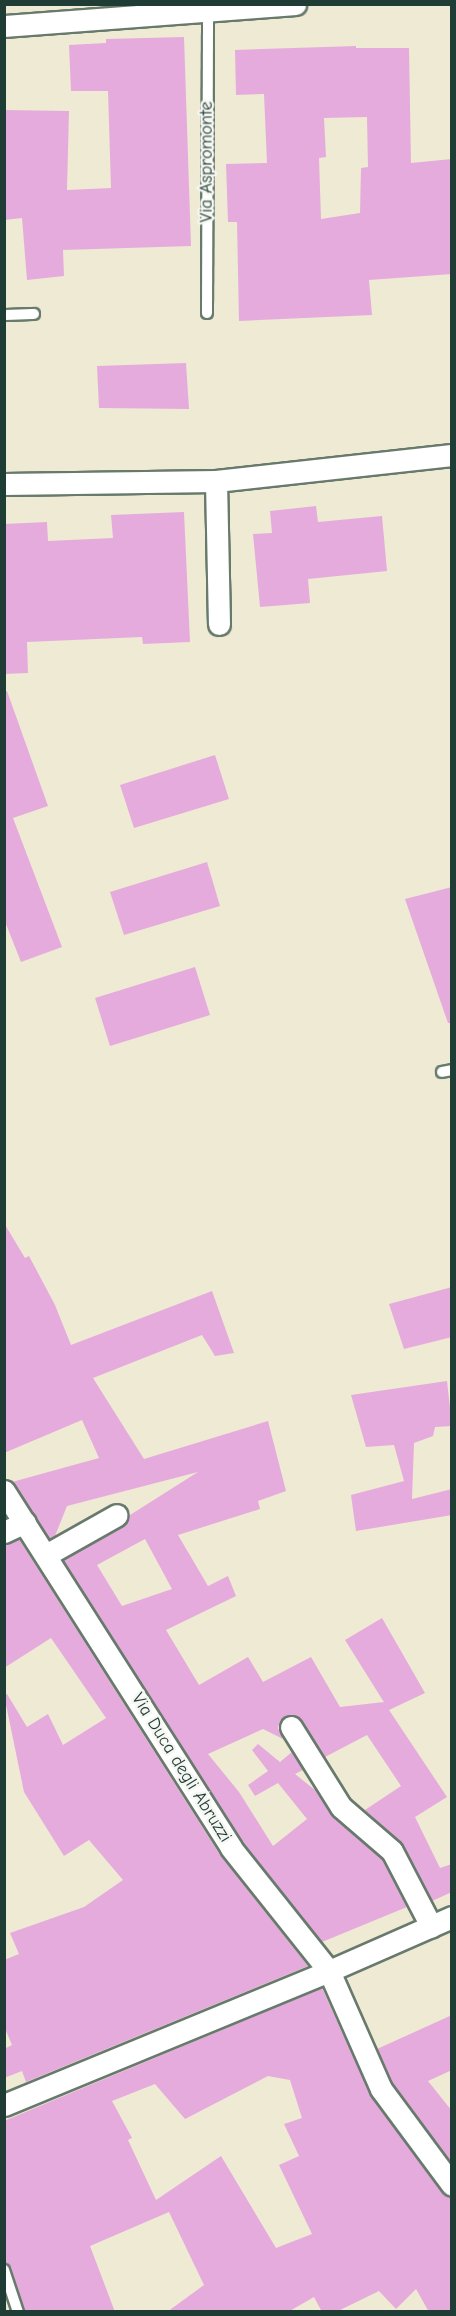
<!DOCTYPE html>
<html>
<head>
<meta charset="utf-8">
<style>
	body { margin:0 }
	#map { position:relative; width:456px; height:2316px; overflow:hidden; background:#eeead4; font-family:"Comic Neue",sans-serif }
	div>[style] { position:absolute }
	.building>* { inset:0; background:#e6abdd }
	.roads { filter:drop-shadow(2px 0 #677a6c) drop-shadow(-2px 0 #677a6c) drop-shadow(0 2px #677a6c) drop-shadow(0 -2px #677a6c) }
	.service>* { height:10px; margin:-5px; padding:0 5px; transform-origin:5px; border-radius:5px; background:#fff }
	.minor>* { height:21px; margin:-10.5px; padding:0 10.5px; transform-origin:10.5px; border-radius:10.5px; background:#fff }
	span { translate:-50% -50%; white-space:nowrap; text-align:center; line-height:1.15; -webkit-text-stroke:5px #f6f6f2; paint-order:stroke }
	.street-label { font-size:18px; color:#1f3d34 }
	.frame { position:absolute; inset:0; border:6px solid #1f3d34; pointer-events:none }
</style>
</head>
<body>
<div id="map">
	<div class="building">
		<div style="clip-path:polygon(184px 37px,191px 246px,63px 250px,64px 276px,27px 280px,22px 218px,4px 220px,4px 110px,69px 111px,67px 190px,111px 188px,108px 91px,71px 91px,69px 45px,106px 43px,106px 39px)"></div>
		<div style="clip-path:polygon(evenodd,356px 46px,356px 48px,409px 48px,411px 163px,452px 159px,452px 274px,369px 280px,372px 315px,239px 321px,237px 222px,228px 222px,226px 164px,267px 163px,264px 94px,236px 95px,235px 50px,356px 46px,367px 117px,368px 167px,361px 168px,360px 213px,321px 219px,319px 158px,326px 157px,324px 118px,367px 117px)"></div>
		<div style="clip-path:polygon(186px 363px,189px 409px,99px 408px,97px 366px)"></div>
		<div style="clip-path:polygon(316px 506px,318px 522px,382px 516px,387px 571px,308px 579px,310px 603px,260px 607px,253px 534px,272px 533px,270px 511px)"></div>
		<div style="clip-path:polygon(184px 512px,190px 642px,143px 644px,142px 637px,27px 642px,28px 673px,4px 674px,4px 524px,47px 522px,48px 541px,113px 538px,111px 515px)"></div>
		<div style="clip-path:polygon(7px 691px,48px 806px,13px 818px,62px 947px,21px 962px,4px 919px,4px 692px)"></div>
		<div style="clip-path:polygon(215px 755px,229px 799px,134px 828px,120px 785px)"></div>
		<div style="clip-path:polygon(207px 862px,220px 906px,124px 935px,110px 892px)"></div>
		<div style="clip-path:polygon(452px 887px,452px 1023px,448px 1023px,405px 899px)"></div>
		<div style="clip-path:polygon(195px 967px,210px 1015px,110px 1046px,95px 998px)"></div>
		<div style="clip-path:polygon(evenodd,4px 1223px,25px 1258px,29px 1256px,55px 1305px,71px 1345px,212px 1291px,234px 1353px,215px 1356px,202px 1335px,93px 1378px,144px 1459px,268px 1421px,286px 1491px,258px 1501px,260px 1509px,178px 1535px,208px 1586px,228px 1576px,236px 1596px,166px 1630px,199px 1685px,248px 1657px,263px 1682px,311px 1657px,340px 1707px,384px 1702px,387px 1707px,345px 1640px,382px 1618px,425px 1693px,389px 1710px,447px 1797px,415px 1817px,440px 1868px,452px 1864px,452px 1892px,432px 1901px,403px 1845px,365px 1810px,401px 1786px,367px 1735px,325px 1757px,296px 1716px,285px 1716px,280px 1721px,278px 1728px,283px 1739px,263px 1729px,208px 1754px,239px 1792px,273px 1846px,307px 1819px,278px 1783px,255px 1796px,248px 1785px,268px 1771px,252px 1750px,258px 1744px,280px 1762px,292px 1752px,303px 1770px,295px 1774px,315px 1790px,333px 1817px,382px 1859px,407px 1907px,322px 1942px,241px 1841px,63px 1560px,123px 1526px,130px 1515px,198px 1472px,67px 1506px,55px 1536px,49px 1539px,12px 1482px,99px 1458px,82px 1420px,4px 1453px,4px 1223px,145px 1539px,172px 1589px,122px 1606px,97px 1565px,145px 1539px)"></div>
		<div style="clip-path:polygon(452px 1287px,452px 1337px,404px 1349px,389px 1304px)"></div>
		<div style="clip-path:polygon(447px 1381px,452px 1426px,435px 1427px,433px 1436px,414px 1443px,412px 1499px,452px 1489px,452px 1515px,356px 1531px,351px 1495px,404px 1481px,394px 1445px,366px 1447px,351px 1395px)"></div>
		<div style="clip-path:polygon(19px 1539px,220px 1855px,308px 1966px,26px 2082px,22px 2071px,4px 2078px,4px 2049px,12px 2045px,4px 2026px,4px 1960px,19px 1954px,10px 1933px,84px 1907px,123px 1880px,89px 1840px,64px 1856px,24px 1792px,4px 1695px,7px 1694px,27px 1727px,48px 1714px,63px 1745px,106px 1718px,51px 1638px,4px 1668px,4px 1545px)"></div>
		<div style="clip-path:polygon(evenodd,322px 1988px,371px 2096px,442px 2193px,452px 2197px,452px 2312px,429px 2312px,416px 2289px,396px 2309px,379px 2291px,336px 2312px,322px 2312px,314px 2297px,288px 2312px,167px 2312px,204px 2285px,169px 2212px,90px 2246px,115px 2312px,25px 2312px,11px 2268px,4px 2263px,4px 2121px,322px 1988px,268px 2076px,290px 2080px,302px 2118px,284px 2124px,299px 2156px,279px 2165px,312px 2234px,276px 2248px,221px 2156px,156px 2200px,128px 2140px,132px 2138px,112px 2101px,155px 2084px,185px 2119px,268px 2076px)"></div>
		<div style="clip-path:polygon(452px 2015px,452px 2070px,428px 2081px,452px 2111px,452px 2163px,392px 2083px,377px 2049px)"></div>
	</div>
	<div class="roads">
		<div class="service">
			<div style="left:207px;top:313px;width:306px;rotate:-89.8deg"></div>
			<div style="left:4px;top:315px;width:30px;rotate:-2deg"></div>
			<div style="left:442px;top:1072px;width:10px;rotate:-11deg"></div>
			<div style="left:4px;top:2270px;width:44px;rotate:71.6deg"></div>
		</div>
		<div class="minor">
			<div style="left:4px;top:26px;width:292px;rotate:-4.3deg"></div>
			<div style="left:216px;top:481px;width:143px;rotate:88.8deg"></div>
			<div style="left:4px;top:484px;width:212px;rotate:-0.8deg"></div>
			<div style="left:216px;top:481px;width:237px;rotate:-6.3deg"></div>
			<div style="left:4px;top:1491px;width:423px;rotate:57.5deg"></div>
			<div style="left:231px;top:1848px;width:157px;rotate:51.5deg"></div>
			<div style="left:329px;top:1971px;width:129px;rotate:66.2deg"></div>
			<div style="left:381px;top:2089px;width:119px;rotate:53.5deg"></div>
			<div style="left:4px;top:1532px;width:23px;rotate:-25deg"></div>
			<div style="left:46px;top:1555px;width:81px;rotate:-29.4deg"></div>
			<div style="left:291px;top:1727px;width:94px;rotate:58deg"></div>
			<div style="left:341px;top:1807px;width:67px;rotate:40.8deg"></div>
			<div style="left:392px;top:1851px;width:85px;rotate:62.5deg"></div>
			<div style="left:4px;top:2105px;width:352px;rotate:-22.4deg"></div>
			<div style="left:329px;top:1971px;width:134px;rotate:-23.7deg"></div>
		</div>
	</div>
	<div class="street-label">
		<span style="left:207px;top:162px;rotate:-90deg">Via Aspromonte</span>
		<span style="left:181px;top:1768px;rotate:58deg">Via Duca degli Abruzzi</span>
	</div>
	<div class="frame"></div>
</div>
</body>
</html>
